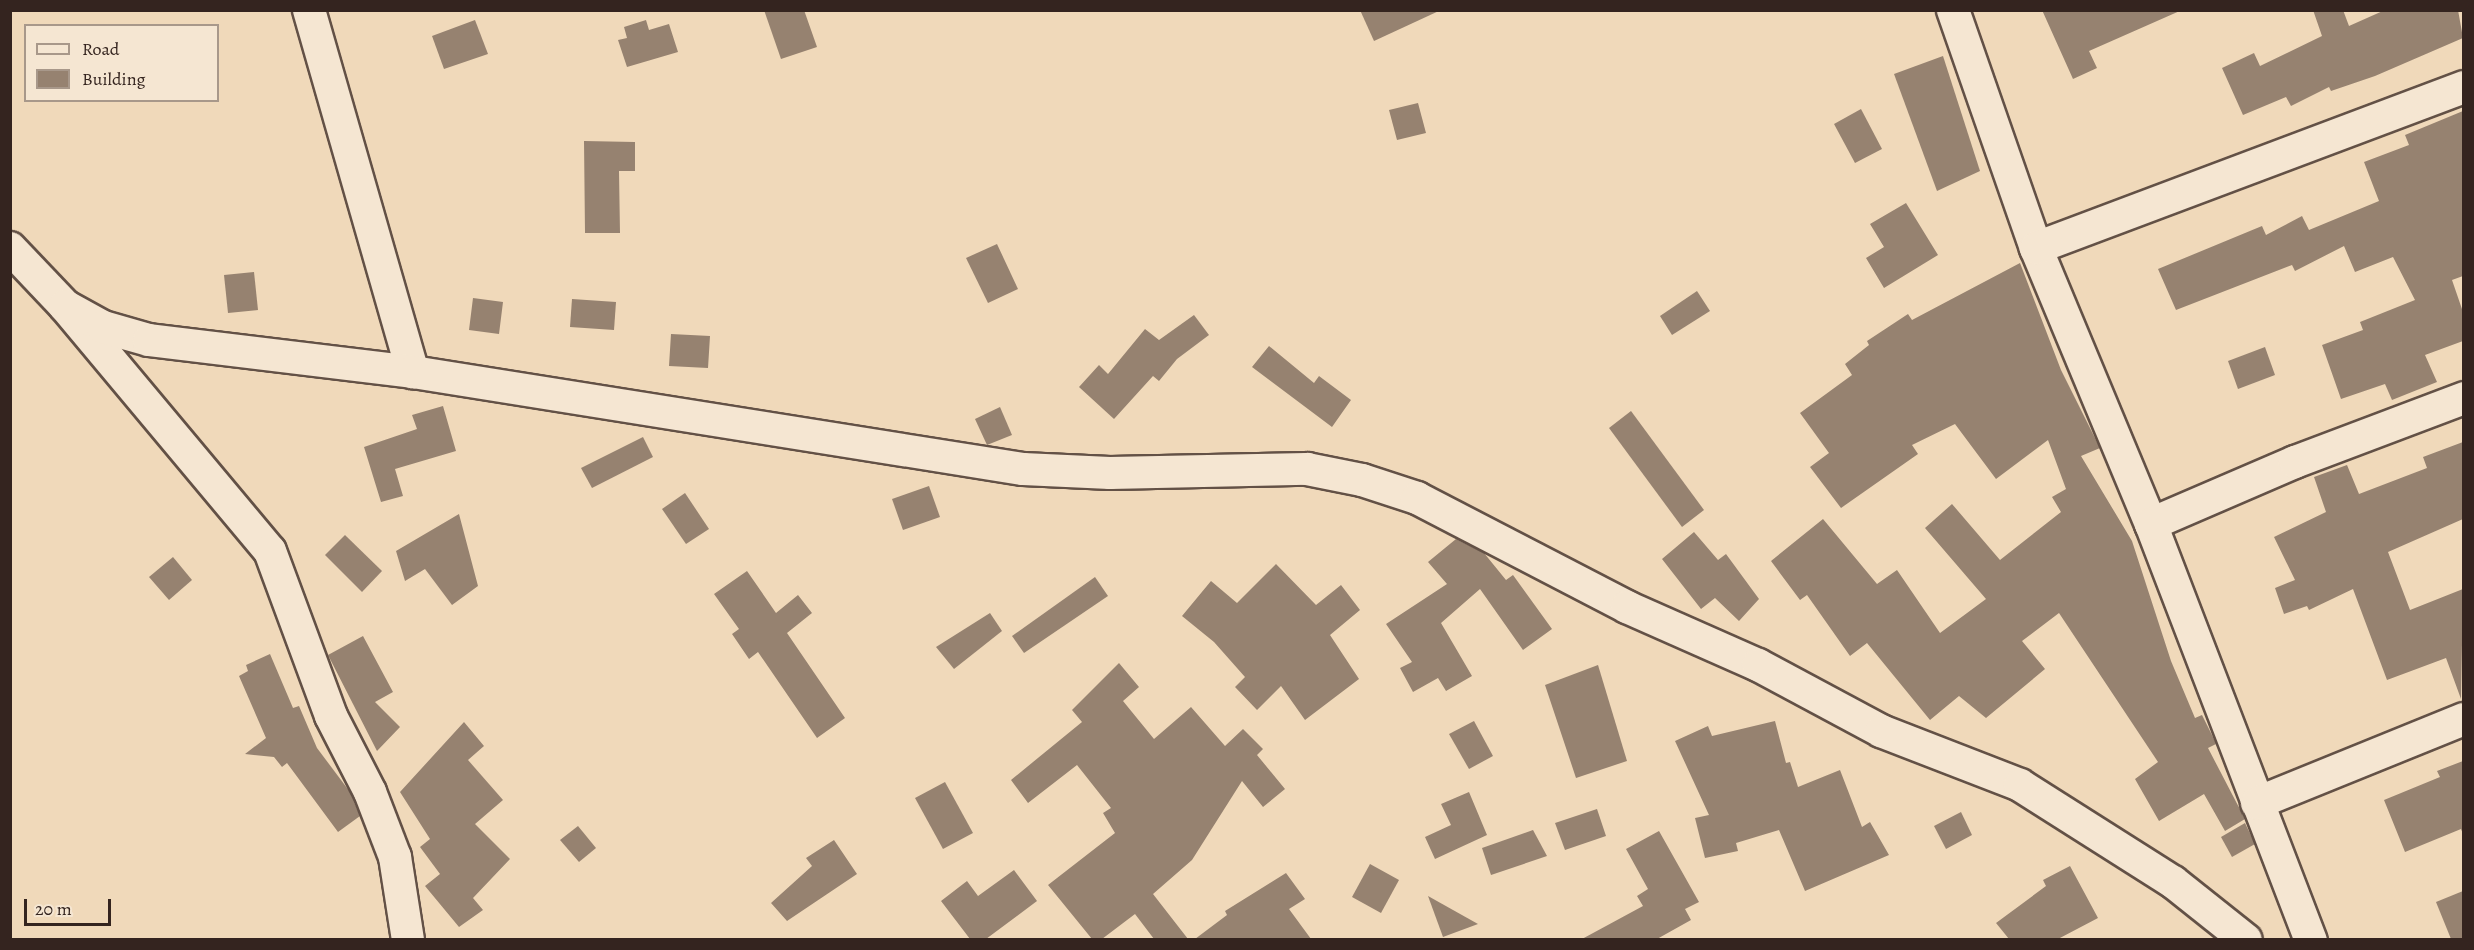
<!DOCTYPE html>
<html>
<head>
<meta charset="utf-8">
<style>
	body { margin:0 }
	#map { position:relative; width:2474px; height:950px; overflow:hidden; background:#f0d9ba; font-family:Alegreya,serif }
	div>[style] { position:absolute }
	.building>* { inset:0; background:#968270 }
	.roads { filter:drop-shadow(2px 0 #635146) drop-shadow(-2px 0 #635146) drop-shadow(0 2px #635146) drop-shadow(0 -2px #635146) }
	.minor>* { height:32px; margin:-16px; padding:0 16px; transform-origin:16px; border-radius:16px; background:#f5e6d2 }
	span { translate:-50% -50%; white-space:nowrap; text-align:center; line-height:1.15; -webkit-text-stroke:4.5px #f5e6d2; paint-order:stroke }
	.frame { position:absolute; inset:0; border:12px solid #34241f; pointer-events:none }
	.legend { position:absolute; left:24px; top:24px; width:195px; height:78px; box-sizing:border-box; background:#f5e6d2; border:2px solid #a8988a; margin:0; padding:8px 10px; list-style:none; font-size:18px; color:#34241f }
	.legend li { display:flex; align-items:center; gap:12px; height:30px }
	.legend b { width:30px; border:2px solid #a8988a }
	.scale { position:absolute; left:24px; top:899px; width:87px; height:27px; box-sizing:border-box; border:3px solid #34241f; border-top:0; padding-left:8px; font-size:18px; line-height:21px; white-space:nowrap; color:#34241f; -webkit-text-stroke:4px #f5e6d2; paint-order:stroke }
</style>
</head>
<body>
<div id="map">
	<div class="building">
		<div style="clip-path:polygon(764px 10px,804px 10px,817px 47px,781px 59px)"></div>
		<div style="clip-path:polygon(1360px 10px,1441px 10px,1374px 41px)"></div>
		<div style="clip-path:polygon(2042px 10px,2182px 10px,2089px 51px,2097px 68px,2073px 79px)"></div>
		<div style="clip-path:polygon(2313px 10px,2343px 10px,2349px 26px,2385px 10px,2458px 10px,2463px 38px,2375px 76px,2331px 91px,2329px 87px,2291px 106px,2286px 97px,2243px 115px,2222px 68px,2254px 53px,2260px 66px,2322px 36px)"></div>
		<div style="clip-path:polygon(475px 20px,488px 54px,444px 69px,432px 36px)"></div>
		<div style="clip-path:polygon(646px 20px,649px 30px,669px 24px,678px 52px,627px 67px,618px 40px,627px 38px,624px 27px)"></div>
		<div style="clip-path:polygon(1943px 56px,1980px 171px,1937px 191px,1894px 74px)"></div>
		<div style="clip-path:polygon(1418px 103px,1426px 133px,1397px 140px,1389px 110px)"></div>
		<div style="clip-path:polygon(1861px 109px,1882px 149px,1855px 163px,1834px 124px)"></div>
		<div style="clip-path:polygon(2463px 111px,2463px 276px,2452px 280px,2463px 312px,2463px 341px,2425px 355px,2437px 382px,2392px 400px,2385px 384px,2341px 399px,2322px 345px,2363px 330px,2360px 322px,2415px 300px,2393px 257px,2355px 272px,2344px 246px,2295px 271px,2292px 265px,2176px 310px,2158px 269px,2262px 226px,2266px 235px,2302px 216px,2309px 230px,2379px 201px,2364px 162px,2409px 145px,2405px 135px)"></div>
		<div style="clip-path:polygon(584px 141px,635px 142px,635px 171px,619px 171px,620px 233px,585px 233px)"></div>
		<div style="clip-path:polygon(1906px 203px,1938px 255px,1884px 288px,1866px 258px,1884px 247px,1870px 224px)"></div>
		<div style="clip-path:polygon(997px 244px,1018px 289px,988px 303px,966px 258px)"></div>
		<div style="clip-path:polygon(2020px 263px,2061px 370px,2100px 448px,2081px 456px,2132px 541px,2171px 661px,2195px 718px,2202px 715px,2214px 739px,2216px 744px,2208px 748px,2245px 819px,2225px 831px,2204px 794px,2159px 821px,2135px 779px,2158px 762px,2059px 613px,2022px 641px,2045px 669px,1986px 718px,1959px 696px,1930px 720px,1867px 643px,1850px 656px,1807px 595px,1800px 600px,1771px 561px,1823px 519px,1877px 584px,1897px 570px,1940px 633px,1986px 599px,1925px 528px,1952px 504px,2000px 560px,2061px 512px,2052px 497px,2066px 489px,2048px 440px,1996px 479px,1955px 424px,1912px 445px,1918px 454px,1841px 508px,1810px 467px,1829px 453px,1800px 413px,1852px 375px,1845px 364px,1869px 345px,1867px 341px,1908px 314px,1912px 320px)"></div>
		<div style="clip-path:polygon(254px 272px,258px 310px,228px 313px,224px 275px)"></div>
		<div style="clip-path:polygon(1697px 291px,1710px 311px,1672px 335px,1660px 316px)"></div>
		<div style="clip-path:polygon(473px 298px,503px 302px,499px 334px,469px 330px)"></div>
		<div style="clip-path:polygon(572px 299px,616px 302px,614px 330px,570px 327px)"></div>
		<div style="clip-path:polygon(1194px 315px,1209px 335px,1177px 359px,1159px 381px,1153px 376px,1114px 419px,1079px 387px,1099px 365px,1108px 374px,1145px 329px,1159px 340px)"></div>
		<div style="clip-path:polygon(671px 334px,710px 336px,708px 368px,669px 366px)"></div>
		<div style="clip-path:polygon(1269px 346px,1314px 383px,1319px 376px,1351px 400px,1332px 427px,1252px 367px)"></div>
		<div style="clip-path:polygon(2265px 347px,2275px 375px,2238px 389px,2228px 361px)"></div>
		<div style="clip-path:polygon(443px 406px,456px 451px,395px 469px,403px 496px,381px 502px,364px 447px,417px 429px,412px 415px)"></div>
		<div style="clip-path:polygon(1000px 407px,1012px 435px,987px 445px,975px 419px)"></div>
		<div style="clip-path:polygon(1631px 411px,1704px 510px,1682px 527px,1609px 428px)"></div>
		<div style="clip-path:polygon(643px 437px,653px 457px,592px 488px,581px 468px)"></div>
		<div style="clip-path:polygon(2463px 442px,2463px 519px,2388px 552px,2410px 610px,2463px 589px,2461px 699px,2446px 658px,2387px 680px,2353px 589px,2309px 610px,2307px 606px,2284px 614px,2275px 588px,2295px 580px,2274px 537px,2326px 512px,2314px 477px,2347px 465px,2359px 494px,2427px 468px,2423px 457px)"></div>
		<div style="clip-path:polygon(929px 486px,940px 517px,903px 530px,892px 499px)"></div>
		<div style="clip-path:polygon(685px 493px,709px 529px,686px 544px,662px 509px)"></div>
		<div style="clip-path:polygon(459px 514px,478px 586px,452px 605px,425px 569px,405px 581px,396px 551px)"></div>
		<div style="clip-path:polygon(1694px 532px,1718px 560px,1726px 554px,1759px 599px,1739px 621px,1715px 598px,1701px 609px,1662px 559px)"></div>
		<div style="clip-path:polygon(345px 535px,382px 571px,362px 592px,325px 555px)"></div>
		<div style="clip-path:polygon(1456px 539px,1484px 553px,1506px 580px,1513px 575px,1552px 629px,1523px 650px,1480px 589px,1441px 623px,1472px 676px,1446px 691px,1438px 678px,1413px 692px,1400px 668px,1412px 662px,1386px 624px,1447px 584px,1428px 562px)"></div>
		<div style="clip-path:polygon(173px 557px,192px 580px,169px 600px,149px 577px)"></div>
		<div style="clip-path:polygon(1276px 564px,1316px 605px,1341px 585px,1360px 610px,1330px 635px,1359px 679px,1305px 720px,1281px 686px,1257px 710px,1235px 687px,1245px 677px,1214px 642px,1182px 616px,1211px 581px,1237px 603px)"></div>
		<div style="clip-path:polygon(747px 571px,776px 613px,798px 595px,812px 613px,787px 633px,845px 718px,817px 738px,758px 652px,749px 659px,732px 634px,739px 629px,714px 594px)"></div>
		<div style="clip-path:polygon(1095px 577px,1108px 596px,1024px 653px,1012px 636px)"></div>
		<div style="clip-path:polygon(990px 613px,1002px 631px,954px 669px,936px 647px)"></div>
		<div style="clip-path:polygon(363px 636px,393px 692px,375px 702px,400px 727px,377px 751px,328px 655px)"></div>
		<div style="clip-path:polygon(270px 654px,293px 708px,299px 706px,317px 748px,350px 792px,360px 816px,338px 832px,287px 763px,282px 767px,274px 757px,245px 754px,266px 738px,239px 676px,248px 671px,246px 665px)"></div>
		<div style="clip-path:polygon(1119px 663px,1139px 687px,1123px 701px,1154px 739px,1191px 707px,1225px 746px,1243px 729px,1263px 749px,1257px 755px,1285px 789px,1263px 807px,1242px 781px,1192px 860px,1153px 894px,1188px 939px,1154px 939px,1135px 914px,1102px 939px,1092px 939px,1048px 885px,1115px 833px,1103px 813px,1111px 808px,1077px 765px,1028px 803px,1011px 780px,1082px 722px,1072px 710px)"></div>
		<div style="clip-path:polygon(1598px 665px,1627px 761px,1576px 778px,1545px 685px)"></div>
		<div style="clip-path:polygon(1474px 721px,1493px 756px,1469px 769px,1449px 734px)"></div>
		<div style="clip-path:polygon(1775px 721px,1786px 763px,1790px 762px,1798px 787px,1840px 770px,1862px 827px,1870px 822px,1889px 855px,1805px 891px,1779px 830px,1736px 843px,1738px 851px,1705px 858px,1695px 818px,1709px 815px,1675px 741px,1708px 726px,1712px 736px)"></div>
		<div style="clip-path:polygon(464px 722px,484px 746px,468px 760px,503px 800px,475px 824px,510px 859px,473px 898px,483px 910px,459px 927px,425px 886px,440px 874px,420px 847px,430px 839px,400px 792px)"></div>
		<div style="clip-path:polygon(2463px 761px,2463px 834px,2461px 829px,2405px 852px,2384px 800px,2440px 777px,2437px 771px)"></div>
		<div style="clip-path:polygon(945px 782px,973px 833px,943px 849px,915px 798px)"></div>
		<div style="clip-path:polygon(1469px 792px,1487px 835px,1435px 859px,1425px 837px,1451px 825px,1441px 804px)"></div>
		<div style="clip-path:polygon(1597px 809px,1606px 836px,1565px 850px,1555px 823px)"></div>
		<div style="clip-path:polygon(1961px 812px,1972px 835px,1946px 849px,1934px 826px)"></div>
		<div style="clip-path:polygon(2245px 823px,2255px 844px,2232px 857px,2221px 837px)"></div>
		<div style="clip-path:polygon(578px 826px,596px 848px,579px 862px,560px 840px)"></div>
		<div style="clip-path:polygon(1533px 830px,1547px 856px,1491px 875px,1482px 848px)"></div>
		<div style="clip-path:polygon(1659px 831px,1699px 902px,1685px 909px,1691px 920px,1657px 939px,1582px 939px,1643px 906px,1637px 896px,1648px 889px,1626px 849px)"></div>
		<div style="clip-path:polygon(834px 840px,857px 874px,787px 921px,771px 903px,812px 866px,806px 858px)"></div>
		<div style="clip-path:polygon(1370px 864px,1399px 880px,1381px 913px,1352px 897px)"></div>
		<div style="clip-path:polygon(2070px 866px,2098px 918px,2058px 939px,2009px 939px,1996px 923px,2046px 886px,2043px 880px)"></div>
		<div style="clip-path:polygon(1014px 870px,1037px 901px,986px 939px,970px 939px,941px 901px,967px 881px,978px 896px)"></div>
		<div style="clip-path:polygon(1286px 873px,1305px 899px,1289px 909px,1311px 939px,1195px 939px,1227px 915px,1225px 911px)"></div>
		<div style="clip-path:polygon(2463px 891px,2463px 939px,2451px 939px,2436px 902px)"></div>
		<div style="clip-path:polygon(1428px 896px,1478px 924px,1443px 937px)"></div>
	</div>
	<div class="roads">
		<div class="minor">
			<div style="left:309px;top:10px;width:377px;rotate:74deg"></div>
			<div style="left:1953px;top:10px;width:252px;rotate:70.8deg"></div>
			<div style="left:2036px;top:248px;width:299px;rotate:67.4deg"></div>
			<div style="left:2151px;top:524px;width:446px;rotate:69deg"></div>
			<div style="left:10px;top:248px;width:80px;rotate:46.5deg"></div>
			<div style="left:65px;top:306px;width:319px;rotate:50.1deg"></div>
			<div style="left:270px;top:551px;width:176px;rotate:69.7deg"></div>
			<div style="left:331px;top:716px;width:85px;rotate:62.8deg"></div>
			<div style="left:370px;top:792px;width:70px;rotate:69deg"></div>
			<div style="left:395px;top:857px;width:84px;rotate:81.1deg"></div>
			<div style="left:2036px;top:248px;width:457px;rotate:-20.6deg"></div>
			<div style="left:65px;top:306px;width:43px;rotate:28.9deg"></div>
			<div style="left:103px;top:327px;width:48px;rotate:15.8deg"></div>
			<div style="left:149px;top:340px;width:266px;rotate:6.9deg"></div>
			<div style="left:413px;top:372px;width:618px;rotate:9.04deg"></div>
			<div style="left:1023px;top:469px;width:87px;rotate:2.6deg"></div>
			<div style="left:1110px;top:473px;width:197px;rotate:-1.2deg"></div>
			<div style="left:1307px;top:469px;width:56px;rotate:11.3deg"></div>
			<div style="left:1362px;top:480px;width:58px;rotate:18.1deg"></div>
			<div style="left:1417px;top:498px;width:237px;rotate:27.4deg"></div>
			<div style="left:1627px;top:607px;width:143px;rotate:23.9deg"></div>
			<div style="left:1758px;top:665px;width:140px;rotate:28.2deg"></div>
			<div style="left:1881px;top:731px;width:149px;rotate:21.2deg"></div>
			<div style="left:2020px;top:785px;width:181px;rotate:32.4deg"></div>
			<div style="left:2173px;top:882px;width:93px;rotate:38.5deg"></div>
			<div style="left:2151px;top:524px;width:157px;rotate:-23.3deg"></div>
			<div style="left:2295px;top:462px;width:181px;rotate:-20.7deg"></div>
			<div style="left:2257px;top:803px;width:223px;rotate:-22.1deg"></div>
		</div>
	</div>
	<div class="frame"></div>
	<ul class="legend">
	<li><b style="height:8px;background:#f5e6d2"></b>Road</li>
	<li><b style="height:16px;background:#968270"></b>Building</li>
	</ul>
	<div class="scale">20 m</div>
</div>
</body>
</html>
